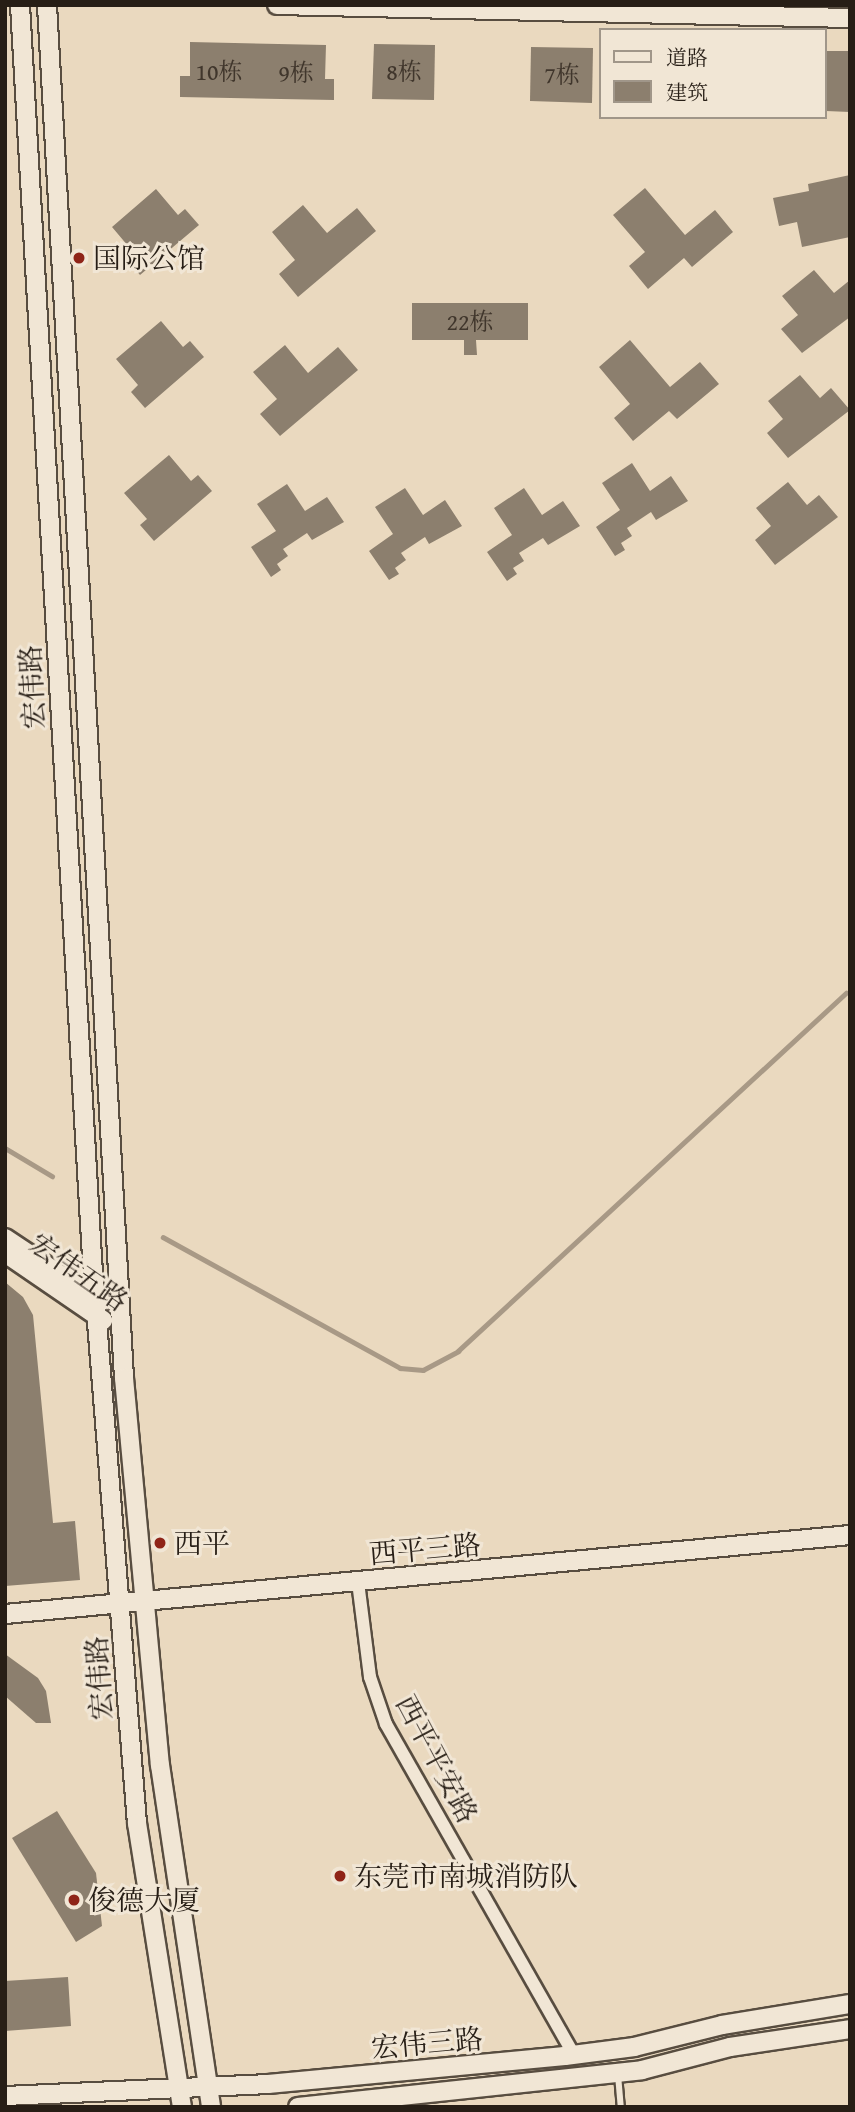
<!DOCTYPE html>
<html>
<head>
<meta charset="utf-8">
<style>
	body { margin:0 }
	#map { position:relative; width:855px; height:2112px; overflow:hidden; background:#ead9bf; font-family:"Gentium Book Plus","Noto Serif SC",serif }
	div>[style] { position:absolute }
	.stream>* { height:4.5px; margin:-2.25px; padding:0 2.25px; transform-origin:2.25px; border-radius:2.25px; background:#a89986 }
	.building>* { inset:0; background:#8c7f6e }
	.roads { filter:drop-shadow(2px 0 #584d40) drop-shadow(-2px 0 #584d40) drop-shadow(0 2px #584d40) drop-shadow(0 -2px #584d40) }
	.lane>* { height:6px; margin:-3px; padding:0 3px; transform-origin:3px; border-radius:3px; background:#f1e6d5 }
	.street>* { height:12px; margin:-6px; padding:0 6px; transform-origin:6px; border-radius:6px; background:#f1e6d5 }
	.secondary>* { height:18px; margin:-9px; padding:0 9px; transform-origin:9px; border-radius:9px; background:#f1e6d5 }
	.dots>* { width:19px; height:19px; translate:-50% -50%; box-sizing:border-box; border:4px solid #f1e6d5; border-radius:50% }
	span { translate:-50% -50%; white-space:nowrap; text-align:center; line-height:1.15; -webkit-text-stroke:6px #f1e6d5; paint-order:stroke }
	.number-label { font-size:24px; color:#40362c }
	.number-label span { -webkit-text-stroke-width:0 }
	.poi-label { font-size:28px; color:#271e16 }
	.left { translate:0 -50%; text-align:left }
	.street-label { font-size:28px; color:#271e16 }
	.frame { position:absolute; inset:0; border:7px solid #271e16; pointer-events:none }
	.legend { position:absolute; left:599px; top:28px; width:228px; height:91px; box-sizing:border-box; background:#f1e6d5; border:2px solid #a09689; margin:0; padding:9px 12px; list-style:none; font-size:21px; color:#271e16 }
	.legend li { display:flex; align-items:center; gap:14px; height:35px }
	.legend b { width:35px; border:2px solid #a09689 }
</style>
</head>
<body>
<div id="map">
	<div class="stream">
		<div style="left:5px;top:1148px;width:55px;rotate:30.8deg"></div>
		<div style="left:163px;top:1237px;width:271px;rotate:28.9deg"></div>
		<div style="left:400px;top:1368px;width:23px;rotate:5deg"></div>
		<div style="left:423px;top:1370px;width:40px;rotate:-28deg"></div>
		<div style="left:458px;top:1351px;width:528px;rotate:-42.7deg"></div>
	</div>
	<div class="building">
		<div style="clip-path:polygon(190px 42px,326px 45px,325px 79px,334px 79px,334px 100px,180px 97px,180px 76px,190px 76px)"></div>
		<div style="clip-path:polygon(374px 44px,435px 45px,434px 100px,372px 99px)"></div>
		<div style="clip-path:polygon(531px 47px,593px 48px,592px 103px,530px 101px)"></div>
		<div style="clip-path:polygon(827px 51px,850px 51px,850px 112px,826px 111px)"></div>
		<div style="clip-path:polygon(850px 175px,850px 237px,802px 247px,797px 222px,779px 226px,773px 198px,809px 191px,808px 184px)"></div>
		<div style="clip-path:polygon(645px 188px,685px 235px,715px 210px,733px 232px,692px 267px,684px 258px,648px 289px,629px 266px,645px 252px,613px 215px)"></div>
		<div style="clip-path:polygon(156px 189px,178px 215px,185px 209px,199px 225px,140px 275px,127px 259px,134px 253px,112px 227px)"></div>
		<div style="clip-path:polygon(303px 205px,327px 233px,357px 208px,376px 231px,298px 297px,279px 274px,295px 260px,272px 232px)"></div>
		<div style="clip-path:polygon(814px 270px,834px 293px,850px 280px,850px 317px,802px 353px,781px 329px,798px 315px,782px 296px)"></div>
		<div style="clip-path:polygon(412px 303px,528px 303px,528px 340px,476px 340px,477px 355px,464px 355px,464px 340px,412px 340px)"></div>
		<div style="clip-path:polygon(161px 321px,183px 347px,190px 341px,204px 357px,145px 408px,131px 392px,138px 385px,116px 359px)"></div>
		<div style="clip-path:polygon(630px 340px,670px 387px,700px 362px,719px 384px,677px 419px,669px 411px,633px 441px,614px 418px,630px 404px,599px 367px)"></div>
		<div style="clip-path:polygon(285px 345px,308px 373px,338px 347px,358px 370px,280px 436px,260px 414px,277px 399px,253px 372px)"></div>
		<div style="clip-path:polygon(800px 375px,820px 398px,831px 388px,850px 410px,788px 458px,767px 433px,783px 419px,768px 401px)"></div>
		<div style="clip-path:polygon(169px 455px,191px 481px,198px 475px,212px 491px,154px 541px,140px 525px,147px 519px,124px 493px)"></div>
		<div style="clip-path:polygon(632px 463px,650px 491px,671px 476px,688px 501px,656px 520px,651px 512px,627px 528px,632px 536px,621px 543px,625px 550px,615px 556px,596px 527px,620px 510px,602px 483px)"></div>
		<div style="clip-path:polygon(788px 482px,807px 505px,819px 495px,838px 517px,775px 565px,755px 540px,771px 526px,756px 508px)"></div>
		<div style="clip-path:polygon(287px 484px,305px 511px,327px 497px,344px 522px,312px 540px,307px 533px,283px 549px,288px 556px,277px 564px,281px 570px,271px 577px,251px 547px,276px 531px,257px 504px)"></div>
		<div style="clip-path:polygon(405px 488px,423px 515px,445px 500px,462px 526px,429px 544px,425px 537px,401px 553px,406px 560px,395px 568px,399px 574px,389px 580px,369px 551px,393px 534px,375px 507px)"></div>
		<div style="clip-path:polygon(524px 488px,542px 515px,563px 501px,580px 526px,548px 545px,543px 538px,519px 553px,524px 561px,513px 568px,517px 574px,507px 581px,487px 552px,512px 535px,494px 508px)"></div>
		<div style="clip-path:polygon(5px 1282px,23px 1297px,33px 1315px,53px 1523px,75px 1521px,80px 1580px,5px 1586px)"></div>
		<div style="clip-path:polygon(5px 1654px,38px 1678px,46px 1691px,51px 1723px,36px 1723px,5px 1696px)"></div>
		<div style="clip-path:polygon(57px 1811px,96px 1873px,102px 1926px,76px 1942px,12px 1838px)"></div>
		<div style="clip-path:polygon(68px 1977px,71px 2026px,5px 2031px,5px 1981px)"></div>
	</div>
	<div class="roads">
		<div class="lane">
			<div style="left:618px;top:2075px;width:32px;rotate:85deg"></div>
		</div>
		<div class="street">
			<div style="left:358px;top:1582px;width:96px;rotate:82.8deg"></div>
			<div style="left:370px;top:1677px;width:50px;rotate:71.2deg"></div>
			<div style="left:386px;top:1724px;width:381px;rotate:60.4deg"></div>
		</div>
		<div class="secondary">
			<div style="left:20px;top:5px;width:1256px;rotate:86.71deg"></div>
			<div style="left:92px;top:1259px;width:566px;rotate:85.44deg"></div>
			<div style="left:137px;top:1823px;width:288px;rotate:81deg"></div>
			<div style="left:47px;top:5px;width:1375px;rotate:86.79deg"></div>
			<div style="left:124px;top:1378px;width:389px;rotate:84.7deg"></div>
			<div style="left:160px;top:1765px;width:346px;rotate:81.5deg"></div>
			<div style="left:277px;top:5px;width:573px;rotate:1.3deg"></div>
			<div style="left:5px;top:1238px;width:115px;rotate:33.7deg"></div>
			<div style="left:5px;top:1253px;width:119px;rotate:34.4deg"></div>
			<div style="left:5px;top:1614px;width:849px;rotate:-5.34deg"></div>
			<div style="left:5px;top:2096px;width:263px;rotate:-2.6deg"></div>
			<div style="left:268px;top:2084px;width:298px;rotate:-5.4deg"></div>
			<div style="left:565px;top:2056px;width:70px;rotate:-7.4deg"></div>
			<div style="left:634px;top:2047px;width:91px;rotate:-14deg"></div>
			<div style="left:722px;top:2025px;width:130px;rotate:-9.3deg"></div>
			<div style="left:298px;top:2107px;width:346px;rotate:-6.1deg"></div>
			<div style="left:642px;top:2070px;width:91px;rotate:-14.6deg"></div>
			<div style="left:730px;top:2047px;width:121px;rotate:-8.5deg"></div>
		</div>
	</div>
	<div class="dots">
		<div style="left:79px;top:258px;background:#8f2418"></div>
		<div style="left:160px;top:1543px;background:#8f2418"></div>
		<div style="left:340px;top:1876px;background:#8f2418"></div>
		<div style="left:74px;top:1900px;background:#8f2418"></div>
	</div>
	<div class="number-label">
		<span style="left:219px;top:72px">10栋</span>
		<span style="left:404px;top:72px">8栋</span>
		<span style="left:296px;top:73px">9栋</span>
		<span style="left:562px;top:75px">7栋</span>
		<span style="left:470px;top:322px">22栋</span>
	</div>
	<div class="poi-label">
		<span class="left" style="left:93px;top:258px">国际公馆</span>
		<span class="left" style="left:174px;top:1543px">西平</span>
		<span class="left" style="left:354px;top:1876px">东莞市南城消防队</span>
		<span class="left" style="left:88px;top:1900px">俊德大厦</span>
	</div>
	<div class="street-label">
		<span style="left:32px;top:687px;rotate:-93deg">宏伟路</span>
		<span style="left:79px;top:1272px;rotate:35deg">宏伟五路</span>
		<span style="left:425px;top:1549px;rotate:-5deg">西平三路</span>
		<span style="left:99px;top:1678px;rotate:-94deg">宏伟路</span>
		<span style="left:437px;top:1759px;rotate:62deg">西平平安路</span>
		<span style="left:427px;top:2043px;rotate:-5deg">宏伟三路</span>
	</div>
	<div class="frame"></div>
	<ul class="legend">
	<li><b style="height:9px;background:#f1e6d5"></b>道路</li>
	<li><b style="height:19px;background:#8c7f6e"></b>建筑</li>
	</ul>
</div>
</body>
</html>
